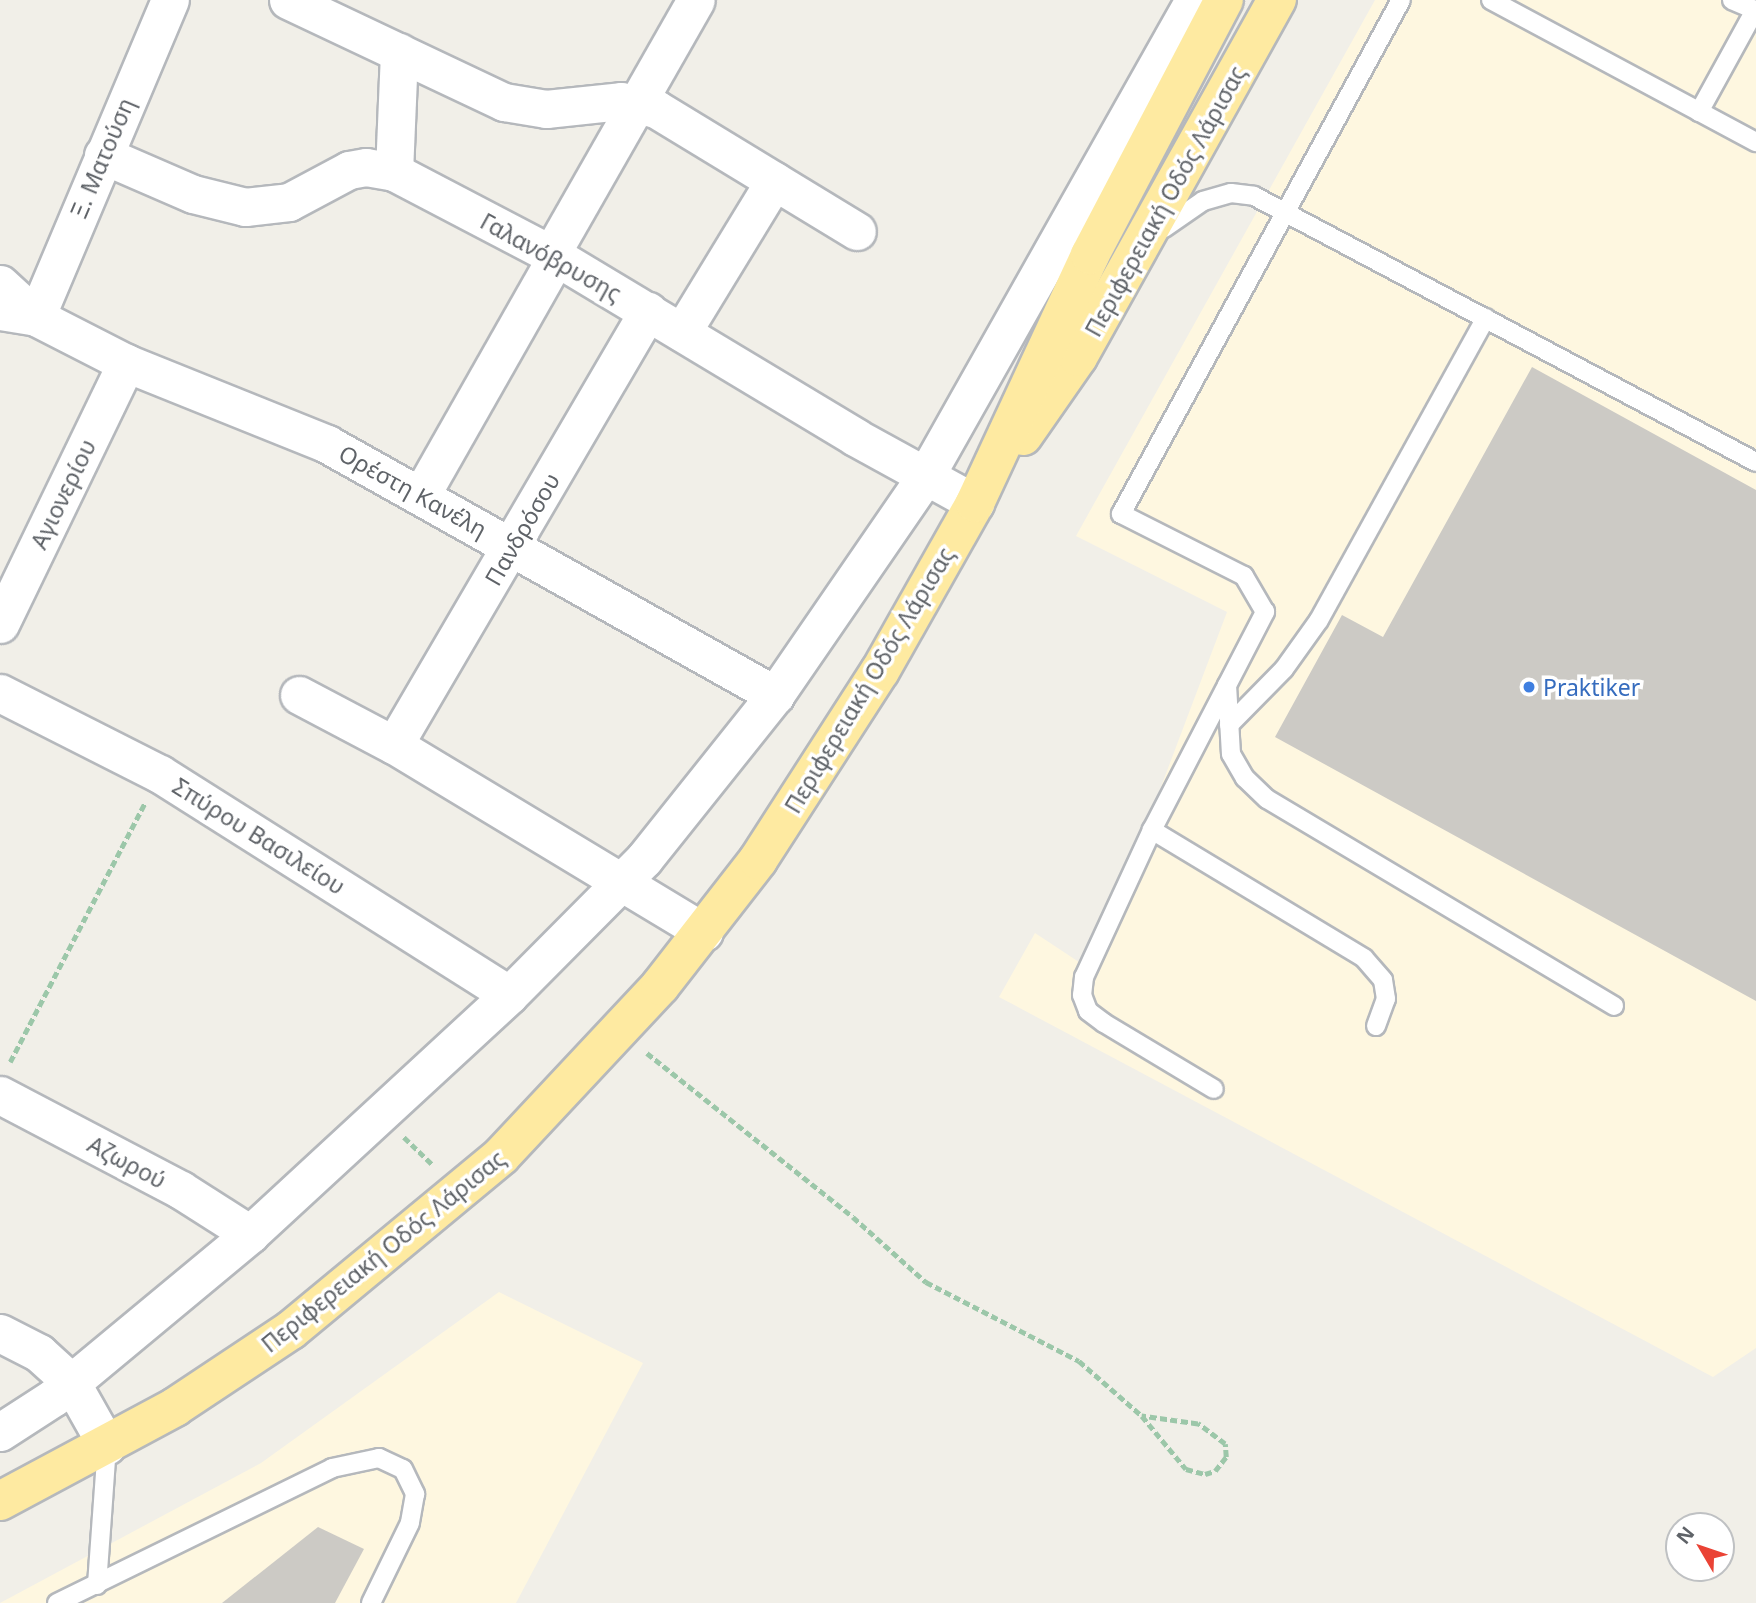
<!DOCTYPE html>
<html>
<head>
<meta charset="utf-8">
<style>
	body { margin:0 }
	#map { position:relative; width:1756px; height:1603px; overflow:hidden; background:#f1efe8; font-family:"Noto Sans",sans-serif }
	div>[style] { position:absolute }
	.commercial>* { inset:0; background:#fef7e0 }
	.building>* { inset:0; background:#cccac5 }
	.path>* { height:4.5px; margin-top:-2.25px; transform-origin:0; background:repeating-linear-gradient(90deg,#9cc7a9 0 7px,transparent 0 10.5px) }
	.roads { filter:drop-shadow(2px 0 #b5b8bc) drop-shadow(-2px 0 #b5b8bc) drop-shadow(0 2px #b5b8bc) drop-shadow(0 -2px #b5b8bc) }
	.service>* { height:18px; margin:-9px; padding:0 9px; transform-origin:9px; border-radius:9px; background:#fff }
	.minor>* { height:37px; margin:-18.5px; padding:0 18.5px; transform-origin:18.5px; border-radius:18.5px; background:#fff }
	.trunk>* { height:38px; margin:-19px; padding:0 19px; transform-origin:19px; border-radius:19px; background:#feeaa1 }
	.dots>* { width:19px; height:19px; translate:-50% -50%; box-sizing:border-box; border:4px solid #fff; border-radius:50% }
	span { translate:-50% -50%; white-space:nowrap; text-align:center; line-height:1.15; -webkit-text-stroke:7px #fff; paint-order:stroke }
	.street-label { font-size:23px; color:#5f6368 }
	.shop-label { font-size:23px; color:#366cbe }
	.left { translate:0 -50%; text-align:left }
	.north { position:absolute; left:1665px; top:1512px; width:70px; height:70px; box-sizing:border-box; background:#fff; border:2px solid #bfc1c3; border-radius:50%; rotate:309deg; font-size:19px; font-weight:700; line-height:28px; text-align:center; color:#5f6368 }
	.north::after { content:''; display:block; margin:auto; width:24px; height:32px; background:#ea4335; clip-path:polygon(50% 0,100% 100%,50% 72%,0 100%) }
</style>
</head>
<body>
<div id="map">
	<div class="commercial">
		<div style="clip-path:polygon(1375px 0,1756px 0,1756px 1348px,1713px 1377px,999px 997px,1035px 933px,1085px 966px,1159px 792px,1227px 612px,1076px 536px)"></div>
		<div style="clip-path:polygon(499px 1292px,643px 1363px,516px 1603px,0 1603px,261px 1463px)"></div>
	</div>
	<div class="building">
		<div style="clip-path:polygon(1532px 367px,1756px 490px,1756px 1001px,1275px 737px,1342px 615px,1383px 637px)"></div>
		<div style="clip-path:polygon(318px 1527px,364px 1549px,335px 1603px,222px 1603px)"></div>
	</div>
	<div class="path">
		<div style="left:647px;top:1053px;width:263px;rotate:38.5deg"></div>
		<div style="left:853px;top:1217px;width:98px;rotate:41.7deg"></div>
		<div style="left:926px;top:1282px;width:172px;rotate:27.3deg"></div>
		<div style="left:1079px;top:1361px;width:84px;rotate:41.1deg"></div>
		<div style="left:1142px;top:1416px;width:69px;rotate:50.3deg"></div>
		<div style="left:1186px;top:1469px;width:20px;rotate:15deg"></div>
		<div style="left:1205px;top:1474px;width:10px;rotate:-17deg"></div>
		<div style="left:1215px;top:1471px;width:18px;rotate:-52deg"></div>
		<div style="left:1226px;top:1457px;width:13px;rotate:-94deg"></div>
		<div style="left:1225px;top:1444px;width:34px;rotate:-143deg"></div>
		<div style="left:1198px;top:1424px;width:57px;rotate:-171.9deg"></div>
		<div style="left:10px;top:1062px;width:292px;rotate:-62.5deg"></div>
		<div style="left:404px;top:1137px;width:40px;rotate:44deg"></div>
	</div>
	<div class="roads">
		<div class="service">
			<div style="left:1491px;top:0;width:301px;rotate:28.2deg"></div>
			<div style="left:1699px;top:112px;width:116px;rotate:-61.2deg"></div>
			<div style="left:1755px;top:10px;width:25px;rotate:-157deg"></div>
			<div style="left:1164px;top:228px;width:47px;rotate:-34.7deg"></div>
			<div style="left:1203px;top:201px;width:29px;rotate:-16deg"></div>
			<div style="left:1231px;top:193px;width:23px;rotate:7deg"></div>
			<div style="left:1254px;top:196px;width:568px;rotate:27.92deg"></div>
			<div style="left:1227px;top:685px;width:69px;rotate:86.7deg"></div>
			<div style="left:1231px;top:754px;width:28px;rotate:60deg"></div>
			<div style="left:1245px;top:778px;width:30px;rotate:44deg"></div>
			<div style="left:1267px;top:799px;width:404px;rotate:30.8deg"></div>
			<div style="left:1229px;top:725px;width:78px;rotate:-45.5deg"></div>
			<div style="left:1284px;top:669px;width:60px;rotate:-54.5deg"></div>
			<div style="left:1319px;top:620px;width:345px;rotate:-61.1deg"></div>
			<div style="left:1152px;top:830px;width:162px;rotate:114.8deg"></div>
			<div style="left:1084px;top:977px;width:18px;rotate:96deg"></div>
			<div style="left:1082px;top:995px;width:17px;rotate:69deg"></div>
			<div style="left:1088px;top:1011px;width:20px;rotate:37deg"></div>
			<div style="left:1104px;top:1023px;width:128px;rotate:31deg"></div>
			<div style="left:1376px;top:1026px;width:29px;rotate:-70deg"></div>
			<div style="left:1386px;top:999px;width:19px;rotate:-99deg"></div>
			<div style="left:1383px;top:980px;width:29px;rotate:-131deg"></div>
			<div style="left:1364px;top:958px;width:248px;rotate:-148.9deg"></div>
			<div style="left:1152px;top:830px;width:246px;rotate:-62.6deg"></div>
			<div style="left:1265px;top:612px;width:42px;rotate:-120.3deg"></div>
			<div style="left:1244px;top:576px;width:138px;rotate:-153.2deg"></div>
			<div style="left:1121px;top:514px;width:585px;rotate:-61.42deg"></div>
			<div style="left:97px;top:1585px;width:139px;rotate:-85.9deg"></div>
			<div style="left:57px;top:1603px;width:306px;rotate:-26.1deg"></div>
			<div style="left:332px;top:1468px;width:48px;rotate:-12deg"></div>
			<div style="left:379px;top:1458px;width:26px;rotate:25deg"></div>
			<div style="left:403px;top:1469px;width:28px;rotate:64deg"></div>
			<div style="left:415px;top:1494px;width:29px;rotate:100deg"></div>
			<div style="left:410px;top:1523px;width:89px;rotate:116deg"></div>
		</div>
		<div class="minor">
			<div style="left:288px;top:0;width:239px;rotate:25.3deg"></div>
			<div style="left:504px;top:102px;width:43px;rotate:9.5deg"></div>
			<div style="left:546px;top:109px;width:75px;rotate:-6.1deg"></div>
			<div style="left:621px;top:101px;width:36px;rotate:13deg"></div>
			<div style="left:656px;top:109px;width:235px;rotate:31.3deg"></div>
			<div style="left:103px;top:155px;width:98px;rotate:23.4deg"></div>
			<div style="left:193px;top:194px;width:54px;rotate:14deg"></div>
			<div style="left:245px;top:207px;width:44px;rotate:-6.5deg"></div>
			<div style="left:289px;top:202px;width:68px;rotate:-28.1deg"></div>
			<div style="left:349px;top:170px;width:17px;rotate:-10deg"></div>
			<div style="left:366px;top:167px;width:28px;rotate:10deg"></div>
			<div style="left:394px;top:172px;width:177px;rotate:27.6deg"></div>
			<div style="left:551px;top:254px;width:355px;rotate:31deg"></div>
			<div style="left:855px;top:437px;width:137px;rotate:28.8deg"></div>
			<div style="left:394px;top:172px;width:120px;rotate:-87.6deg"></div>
			<div style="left:551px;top:254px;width:292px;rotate:-60.3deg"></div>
			<div style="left:0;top:284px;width:49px;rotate:42.5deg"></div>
			<div style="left:36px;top:317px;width:344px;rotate:-67.1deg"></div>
			<div style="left:0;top:311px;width:36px;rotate:9deg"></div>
			<div style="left:36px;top:317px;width:101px;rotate:27.1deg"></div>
			<div style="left:126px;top:363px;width:217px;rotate:21.9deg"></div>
			<div style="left:327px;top:444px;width:514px;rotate:29.26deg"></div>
			<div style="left:682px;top:332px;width:177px;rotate:-58.6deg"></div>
			<div style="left:421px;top:495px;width:274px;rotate:-60.4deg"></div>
			<div style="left:0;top:624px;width:290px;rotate:-64.2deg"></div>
			<div style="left:0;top:693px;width:179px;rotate:26.9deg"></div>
			<div style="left:160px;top:774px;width:413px;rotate:32.3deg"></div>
			<div style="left:299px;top:695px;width:107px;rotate:27.8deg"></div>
			<div style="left:394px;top:745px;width:362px;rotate:31.1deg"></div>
			<div style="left:394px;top:745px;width:503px;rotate:-59.66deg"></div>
			<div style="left:0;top:1095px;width:204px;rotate:27.7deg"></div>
			<div style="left:181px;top:1190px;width:82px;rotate:32.5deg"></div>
			<div style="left:0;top:1333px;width:44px;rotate:27.1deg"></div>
			<div style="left:39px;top:1353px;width:43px;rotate:42.2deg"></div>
			<div style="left:71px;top:1382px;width:73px;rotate:60.6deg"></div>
			<div style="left:0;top:1432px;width:64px;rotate:-32.9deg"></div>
			<div style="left:54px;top:1397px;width:255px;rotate:-39.7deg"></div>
			<div style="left:250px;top:1234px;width:352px;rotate:-42.7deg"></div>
			<div style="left:509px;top:995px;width:192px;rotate:-45.2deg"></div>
			<div style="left:644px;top:859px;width:210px;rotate:-51.4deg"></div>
			<div style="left:775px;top:695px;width:267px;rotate:-55.5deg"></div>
			<div style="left:926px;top:475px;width:545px;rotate:-60.57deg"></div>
		</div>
		<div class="trunk">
			<div style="left:1023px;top:436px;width:96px;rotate:-55.2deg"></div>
			<div style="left:1078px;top:357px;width:409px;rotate:-60.9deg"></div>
			<div style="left:0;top:1501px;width:199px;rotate:-28.2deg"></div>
			<div style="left:175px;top:1407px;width:139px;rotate:-33.6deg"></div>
			<div style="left:291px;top:1330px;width:273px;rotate:-39.6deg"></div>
			<div style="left:501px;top:1156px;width:233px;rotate:-46.9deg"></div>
			<div style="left:660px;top:986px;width:160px;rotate:-52.1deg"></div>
			<div style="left:758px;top:860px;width:225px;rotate:-57.2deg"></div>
			<div style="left:880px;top:671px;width:193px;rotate:-60.5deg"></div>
			<div style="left:975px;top:503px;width:273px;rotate:-65.1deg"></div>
			<div style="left:1090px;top:255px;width:288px;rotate:-62.3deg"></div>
		</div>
	</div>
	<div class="dots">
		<div style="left:1529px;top:687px;background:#3f7fe0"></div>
	</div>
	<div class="street-label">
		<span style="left:102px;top:158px;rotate:-67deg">Ξ. Ματούση</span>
		<span style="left:1165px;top:201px;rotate:-61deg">Περιφερειακή Οδός Λάρισας</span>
		<span style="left:551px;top:257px;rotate:29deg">Γαλανόβρυσης</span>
		<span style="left:413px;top:491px;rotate:29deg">Ορέστη Κανέλη</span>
		<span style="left:63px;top:494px;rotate:-64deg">Αγιονερίου</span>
		<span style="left:522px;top:529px;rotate:-60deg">Πανδρόσου</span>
		<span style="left:869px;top:680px;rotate:-59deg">Περιφερειακή Οδός Λάρισας</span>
		<span style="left:259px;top:836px;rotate:32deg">Σπύρου Βασιλείου</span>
		<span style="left:127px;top:1162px;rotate:28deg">Αζωρού</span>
		<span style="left:383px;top:1251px;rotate:-39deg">Περιφερειακή Οδός Λάρισας</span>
	</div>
	<div class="shop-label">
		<span class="left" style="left:1543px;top:687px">Praktiker</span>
	</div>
	<div class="north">N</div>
</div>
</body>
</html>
